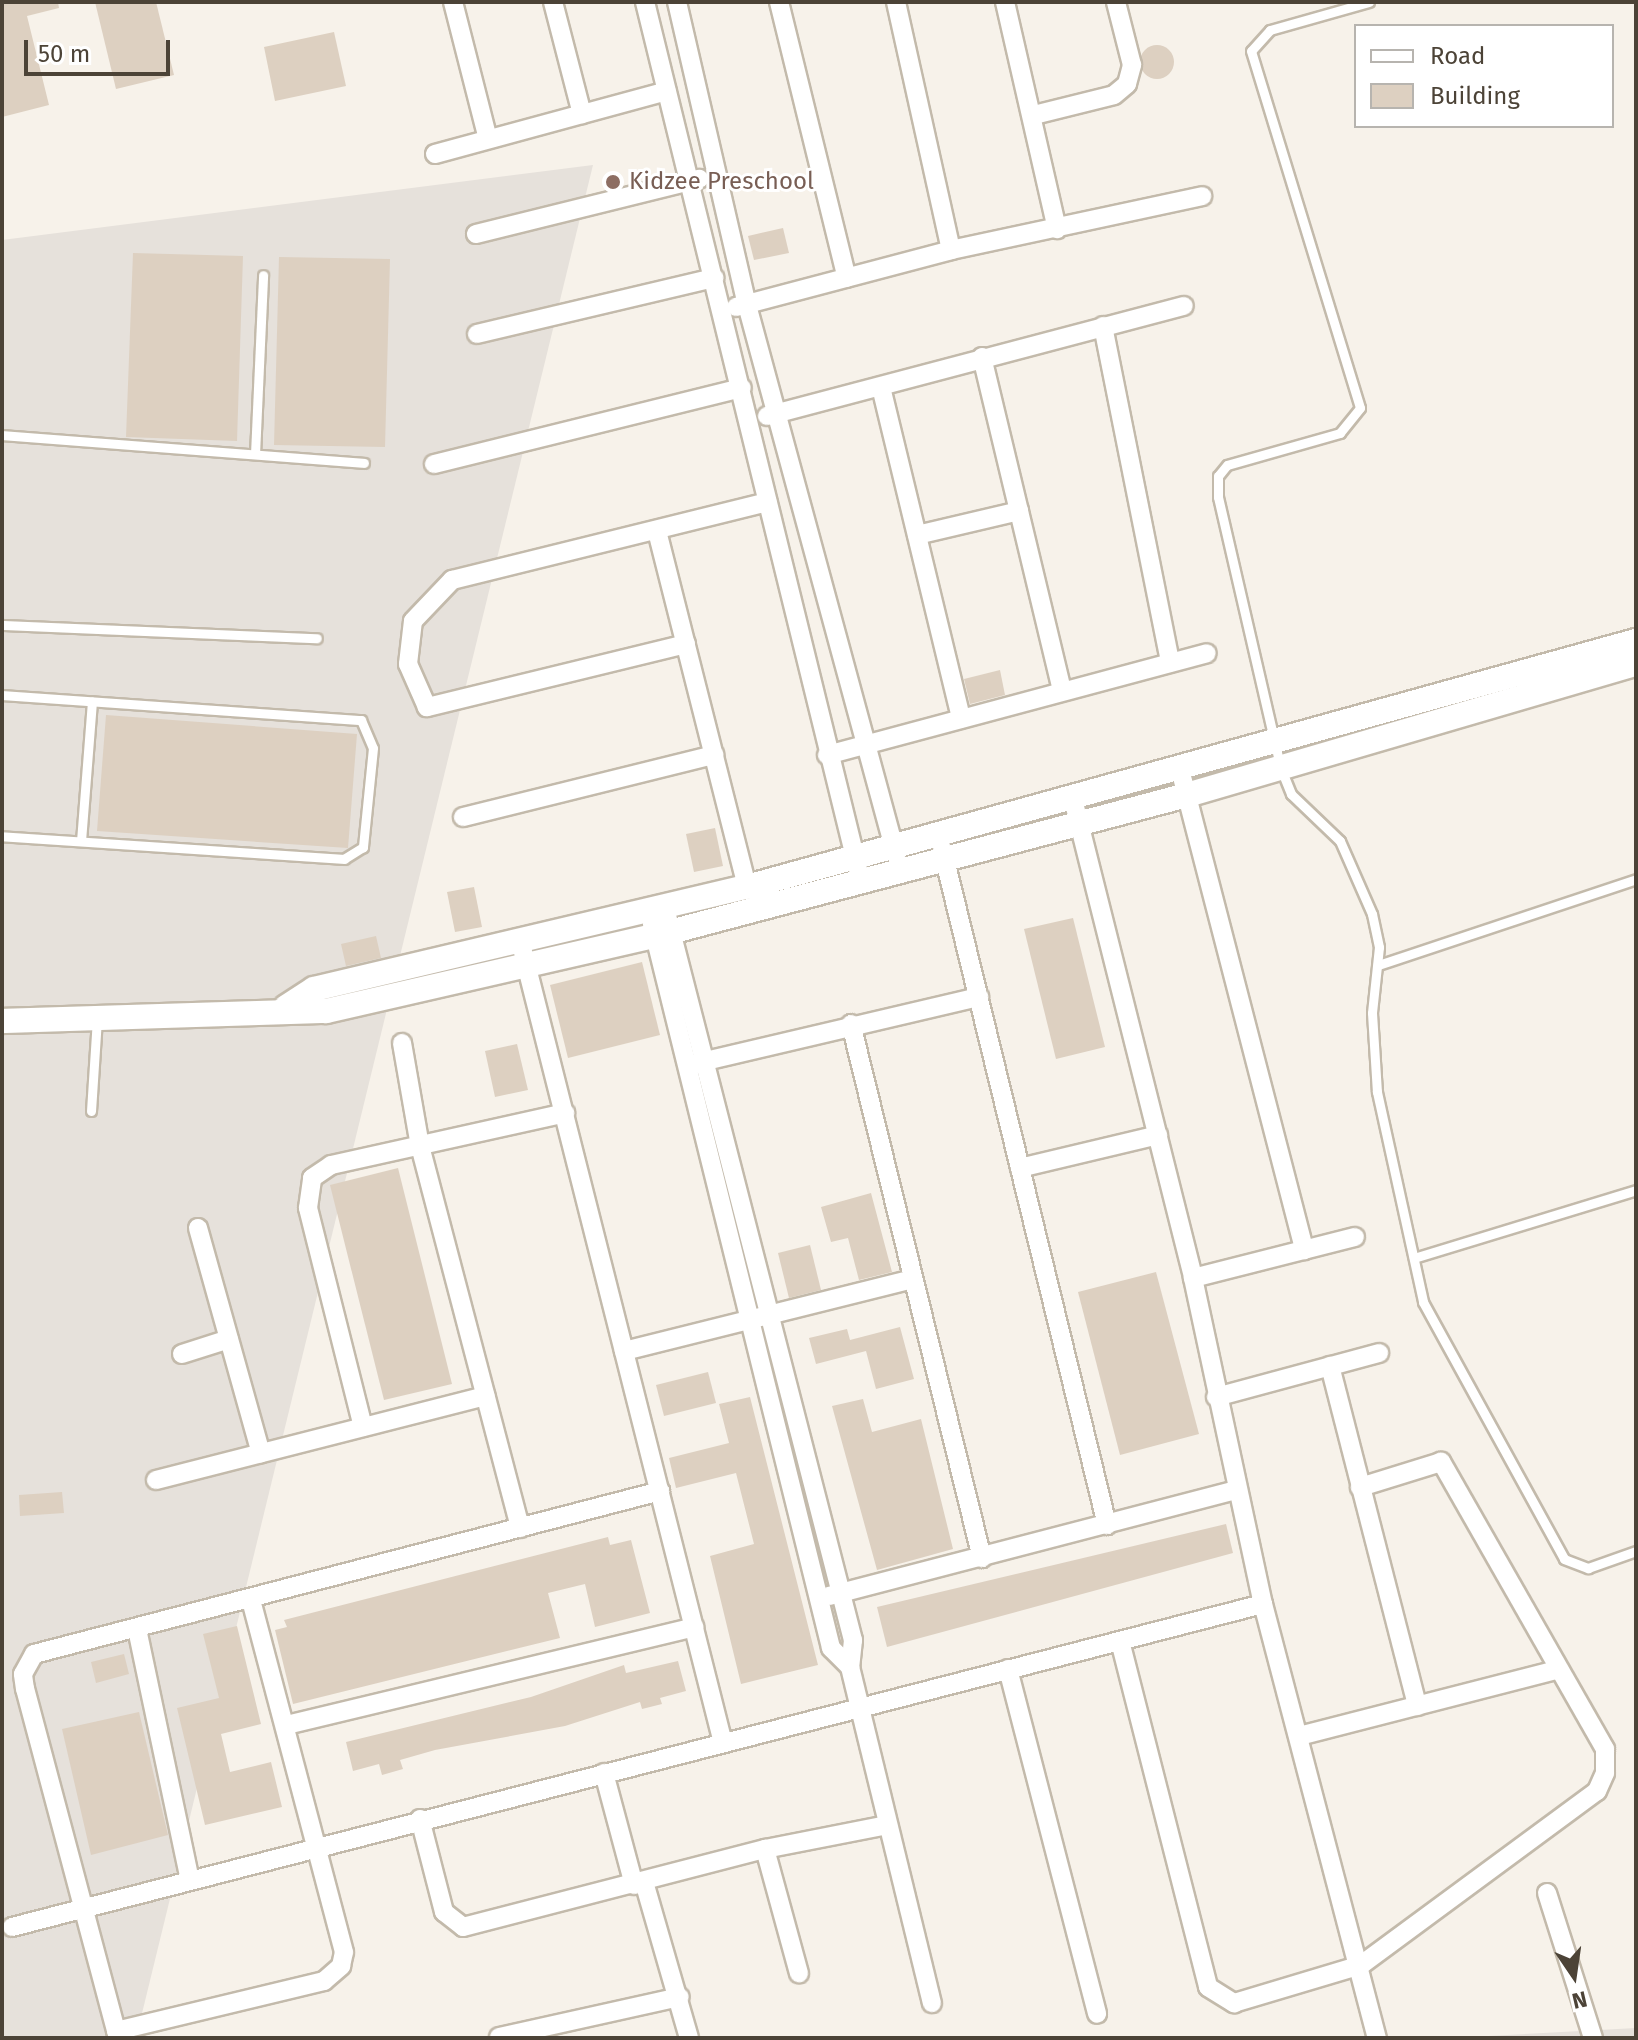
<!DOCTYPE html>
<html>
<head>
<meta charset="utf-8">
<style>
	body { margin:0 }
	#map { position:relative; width:1638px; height:2040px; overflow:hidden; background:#f7f2ea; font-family:"Fira Sans",sans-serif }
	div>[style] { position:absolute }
	.industrial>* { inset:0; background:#e6e1db }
	.building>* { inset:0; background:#ddd0c1 }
	.round { border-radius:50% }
	.roads { filter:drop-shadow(2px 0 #c3baab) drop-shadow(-2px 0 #c3baab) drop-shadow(0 2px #c3baab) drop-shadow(0 -2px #c3baab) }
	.service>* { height:9px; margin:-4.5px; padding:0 4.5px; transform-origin:4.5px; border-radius:4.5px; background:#fff }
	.minor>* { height:18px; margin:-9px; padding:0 9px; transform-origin:9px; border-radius:9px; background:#fff }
	.tertiary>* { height:24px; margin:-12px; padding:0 12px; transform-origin:12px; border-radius:12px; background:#fff }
	.dots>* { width:22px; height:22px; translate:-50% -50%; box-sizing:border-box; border:4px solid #fff; border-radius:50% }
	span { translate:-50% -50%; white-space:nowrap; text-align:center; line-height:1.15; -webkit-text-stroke:6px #fff; paint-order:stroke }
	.education-label { font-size:24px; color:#785e54 }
	.left { translate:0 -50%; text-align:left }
	.frame { position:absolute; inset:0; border:4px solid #4c4337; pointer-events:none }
	.legend { position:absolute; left:1354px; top:24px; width:260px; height:104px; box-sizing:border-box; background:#fff; border:2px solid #b7b4af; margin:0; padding:10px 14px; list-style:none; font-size:24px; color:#4c4337 }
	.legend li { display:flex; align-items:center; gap:16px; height:40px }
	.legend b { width:40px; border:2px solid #b7b4af }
	.north { position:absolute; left:1534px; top:1936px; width:80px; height:80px; -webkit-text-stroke:6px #fff; paint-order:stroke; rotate:167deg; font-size:22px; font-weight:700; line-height:32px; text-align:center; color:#4c4337 }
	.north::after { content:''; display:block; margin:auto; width:28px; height:36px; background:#4c4337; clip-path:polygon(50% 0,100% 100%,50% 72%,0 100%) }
	.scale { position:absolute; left:24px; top:40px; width:146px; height:36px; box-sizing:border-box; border:4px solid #4c4337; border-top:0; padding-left:10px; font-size:24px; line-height:28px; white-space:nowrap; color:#4c4337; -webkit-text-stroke:6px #fff; paint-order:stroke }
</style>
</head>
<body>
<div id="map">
	<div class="industrial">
		<div style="clip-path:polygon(593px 165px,136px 2038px,2px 2038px,2px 240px)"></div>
		<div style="clip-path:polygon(1636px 2028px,1636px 2038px,1450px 2038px)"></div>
	</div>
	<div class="building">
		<div style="clip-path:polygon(2px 2px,58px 2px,59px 8px,27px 16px,49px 105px,2px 117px)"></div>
		<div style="clip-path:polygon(95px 2px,156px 2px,174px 75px,116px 89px)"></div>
		<div style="clip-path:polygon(334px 32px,346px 86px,275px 101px,264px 47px)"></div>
		<div class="round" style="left:1140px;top:45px;width:34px;height:34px"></div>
		<div style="clip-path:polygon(783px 228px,789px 253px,754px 260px,748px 236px)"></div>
		<div style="clip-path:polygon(133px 253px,243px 256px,237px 441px,126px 437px)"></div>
		<div style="clip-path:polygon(279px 257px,390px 259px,385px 447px,274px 445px)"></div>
		<div style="clip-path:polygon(1000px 670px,1005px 695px,970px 704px,964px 679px)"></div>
		<div style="clip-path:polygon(106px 715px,357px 734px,348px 848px,97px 831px)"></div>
		<div style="clip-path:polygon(715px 828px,723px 866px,694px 872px,686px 834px)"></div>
		<div style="clip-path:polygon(474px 887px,482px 927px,455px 932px,447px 892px)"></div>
		<div style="clip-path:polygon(1073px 918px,1105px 1047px,1056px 1059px,1024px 929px)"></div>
		<div style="clip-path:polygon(376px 936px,381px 958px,346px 966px,341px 944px)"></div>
		<div style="clip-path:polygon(642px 962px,660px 1035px,568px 1058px,550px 985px)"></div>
		<div style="clip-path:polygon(517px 1044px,528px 1090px,495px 1097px,485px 1051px)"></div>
		<div style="clip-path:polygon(398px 1168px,452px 1384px,384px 1400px,330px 1185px)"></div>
		<div style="clip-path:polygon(871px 1193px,892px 1272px,859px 1280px,848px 1238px,831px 1242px,821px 1207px)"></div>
		<div style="clip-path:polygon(810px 1245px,821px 1290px,789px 1298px,778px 1253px)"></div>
		<div style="clip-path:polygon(1156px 1272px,1199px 1434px,1120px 1455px,1078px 1292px)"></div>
		<div style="clip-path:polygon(900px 1327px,914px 1379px,876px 1389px,866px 1351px,816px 1364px,809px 1338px,847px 1329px,850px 1340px)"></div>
		<div style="clip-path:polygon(708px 1372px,716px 1403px,664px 1416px,656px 1385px)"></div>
		<div style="clip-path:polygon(750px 1397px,818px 1665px,741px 1684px,710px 1556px,754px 1544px,736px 1473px,676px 1488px,669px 1458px,729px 1443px,719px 1404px)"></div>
		<div style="clip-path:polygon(863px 1399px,872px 1432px,921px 1419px,953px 1549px,877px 1570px,832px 1406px)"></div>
		<div style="clip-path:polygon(62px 1492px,64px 1513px,20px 1516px,19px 1495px)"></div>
		<div style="clip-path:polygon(1226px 1524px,1233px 1553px,887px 1647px,877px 1607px)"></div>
		<div style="clip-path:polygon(608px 1537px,610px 1545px,631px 1540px,650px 1613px,595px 1627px,585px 1584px,548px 1593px,560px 1638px,293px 1704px,275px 1630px,287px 1627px,284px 1620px)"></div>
		<div style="clip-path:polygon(237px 1626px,261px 1724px,221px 1734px,230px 1772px,271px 1762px,282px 1807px,205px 1825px,177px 1708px,219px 1698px,203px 1634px)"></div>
		<div style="clip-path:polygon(124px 1654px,129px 1674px,96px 1683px,91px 1662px)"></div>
		<div style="clip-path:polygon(678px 1661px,686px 1691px,660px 1698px,662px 1704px,642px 1709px,640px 1702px,565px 1726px,435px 1750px,400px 1760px,403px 1769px,382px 1775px,379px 1764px,353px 1771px,346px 1742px,531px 1697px,624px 1665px,626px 1673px)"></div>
		<div style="clip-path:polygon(139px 1712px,168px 1835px,91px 1855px,62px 1729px)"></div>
	</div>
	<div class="roads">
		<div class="service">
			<div style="left:1369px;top:2px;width:103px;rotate:164.2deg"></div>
			<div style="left:1270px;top:30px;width:28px;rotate:132deg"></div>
			<div style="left:1251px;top:51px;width:373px;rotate:73deg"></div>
			<div style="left:1360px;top:408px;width:32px;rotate:129deg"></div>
			<div style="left:1340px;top:433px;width:117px;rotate:164.2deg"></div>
			<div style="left:1227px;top:465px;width:14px;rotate:129deg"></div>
			<div style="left:1218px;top:476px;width:21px;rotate:90deg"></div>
			<div style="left:1218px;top:497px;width:279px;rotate:77deg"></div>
			<div style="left:1281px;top:769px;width:27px;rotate:68deg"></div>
			<div style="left:1291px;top:794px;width:68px;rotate:43.8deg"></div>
			<div style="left:1340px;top:841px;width:80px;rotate:66.3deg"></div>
			<div style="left:1372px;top:914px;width:34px;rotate:78deg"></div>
			<div style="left:1379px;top:947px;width:66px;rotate:96.1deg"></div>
			<div style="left:1372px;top:1013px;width:79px;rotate:86.4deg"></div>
			<div style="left:1377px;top:1092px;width:215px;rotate:77.6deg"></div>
			<div style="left:1423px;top:1302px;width:293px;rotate:61.2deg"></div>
			<div style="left:1564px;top:1559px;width:26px;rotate:21deg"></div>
			<div style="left:1588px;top:1568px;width:51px;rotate:-19.5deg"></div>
			<div style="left:2px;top:435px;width:363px;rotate:4.4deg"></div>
			<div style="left:255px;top:454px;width:179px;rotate:-87.4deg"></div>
			<div style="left:2px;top:625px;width:315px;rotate:2.4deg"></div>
			<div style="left:2px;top:695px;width:360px;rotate:4deg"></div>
			<div style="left:361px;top:720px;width:30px;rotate:67deg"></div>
			<div style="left:373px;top:748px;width:100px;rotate:95.8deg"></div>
			<div style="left:363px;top:847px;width:22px;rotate:148deg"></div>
			<div style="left:344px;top:859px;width:343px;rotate:-176.2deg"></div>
			<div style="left:81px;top:841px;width:140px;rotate:-85.5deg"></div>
			<div style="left:1378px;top:965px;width:272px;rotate:-18.4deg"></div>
			<div style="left:91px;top:1111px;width:92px;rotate:-86.3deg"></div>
			<div style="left:1414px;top:1258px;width:232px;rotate:-17deg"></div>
		</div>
		<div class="minor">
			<div style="left:453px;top:2px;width:141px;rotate:75.7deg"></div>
			<div style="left:553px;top:2px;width:116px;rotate:75.5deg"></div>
			<div style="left:645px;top:2px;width:901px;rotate:76.2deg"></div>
			<div style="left:677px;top:2px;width:311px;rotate:77deg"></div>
			<div style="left:747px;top:305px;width:570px;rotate:74.84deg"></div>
			<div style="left:779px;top:2px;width:284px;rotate:76.2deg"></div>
			<div style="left:896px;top:2px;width:254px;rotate:77.5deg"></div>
			<div style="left:1005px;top:2px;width:233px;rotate:77.1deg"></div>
			<div style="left:1034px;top:115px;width:82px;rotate:-14deg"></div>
			<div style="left:1114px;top:95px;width:17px;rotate:-40deg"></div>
			<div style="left:1127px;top:84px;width:20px;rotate:-75deg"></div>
			<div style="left:1132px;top:65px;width:65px;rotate:-104.3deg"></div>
			<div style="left:435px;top:154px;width:240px;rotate:-15.2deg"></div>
			<div style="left:476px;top:234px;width:230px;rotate:-13.9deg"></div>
			<div style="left:736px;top:307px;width:222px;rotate:-14.8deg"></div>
			<div style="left:951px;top:250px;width:257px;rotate:-12.1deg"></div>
			<div style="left:1103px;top:326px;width:343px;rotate:78.7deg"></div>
			<div style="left:477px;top:334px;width:244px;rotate:-13.3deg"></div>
			<div style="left:982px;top:357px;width:342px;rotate:76.5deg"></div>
			<div style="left:881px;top:387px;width:341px;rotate:76.4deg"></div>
			<div style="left:767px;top:416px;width:431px;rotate:-14.8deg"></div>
			<div style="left:434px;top:464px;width:317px;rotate:-13.9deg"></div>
			<div style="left:657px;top:531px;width:367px;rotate:75.8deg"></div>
			<div style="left:917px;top:535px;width:105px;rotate:-13.2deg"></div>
			<div style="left:686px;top:644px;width:267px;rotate:166.3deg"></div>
			<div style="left:427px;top:707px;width:47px;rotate:-113.8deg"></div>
			<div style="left:408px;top:664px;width:43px;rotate:-83.4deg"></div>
			<div style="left:413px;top:621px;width:57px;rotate:-46.4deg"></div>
			<div style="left:452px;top:580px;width:325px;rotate:-13.9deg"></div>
			<div style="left:827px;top:755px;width:393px;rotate:-15deg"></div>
			<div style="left:1181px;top:773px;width:493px;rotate:75.5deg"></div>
			<div style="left:1073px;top:799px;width:494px;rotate:75.9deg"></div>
			<div style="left:1193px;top:1278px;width:333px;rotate:77.9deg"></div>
			<div style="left:1263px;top:1604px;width:449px;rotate:75.3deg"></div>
			<div style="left:463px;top:817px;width:259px;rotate:-13.9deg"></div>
			<div style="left:942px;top:848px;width:697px;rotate:76.3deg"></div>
			<div style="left:665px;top:908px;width:756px;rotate:75.6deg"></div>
			<div style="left:853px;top:1640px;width:27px;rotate:96deg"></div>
			<div style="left:850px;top:1667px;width:346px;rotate:76.3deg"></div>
			<div style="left:652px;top:924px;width:746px;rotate:76.11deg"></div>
			<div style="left:831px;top:1648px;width:27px;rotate:45deg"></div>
			<div style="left:523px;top:952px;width:816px;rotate:75.81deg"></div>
			<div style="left:851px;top:1024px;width:550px;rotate:76.22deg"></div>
			<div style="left:402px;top:1043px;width:105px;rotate:80.1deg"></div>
			<div style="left:420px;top:1146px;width:395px;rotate:75.3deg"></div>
			<div style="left:693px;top:1064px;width:294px;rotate:-13.2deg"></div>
			<div style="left:1020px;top:1168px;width:142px;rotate:-13.4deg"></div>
			<div style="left:198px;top:1228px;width:234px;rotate:74.4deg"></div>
			<div style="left:1193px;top:1278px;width:167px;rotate:-14.2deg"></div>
			<div style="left:624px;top:1351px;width:298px;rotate:-14deg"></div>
			<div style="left:182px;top:1354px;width:49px;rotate:-17.7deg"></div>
			<div style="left:1330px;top:1366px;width:351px;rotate:75.6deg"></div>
			<div style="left:1216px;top:1397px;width:169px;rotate:-15.1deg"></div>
			<div style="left:363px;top:1427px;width:226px;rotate:-104.1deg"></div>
			<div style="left:308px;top:1208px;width:30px;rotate:-82deg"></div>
			<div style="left:312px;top:1178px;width:23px;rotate:-34deg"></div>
			<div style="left:331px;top:1165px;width:240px;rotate:-12.5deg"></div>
			<div style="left:156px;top:1480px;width:340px;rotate:-14.3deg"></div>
			<div style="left:829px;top:1596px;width:421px;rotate:-14.6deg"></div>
			<div style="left:137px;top:1629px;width:257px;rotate:78.1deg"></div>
			<div style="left:1120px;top:1641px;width:357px;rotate:75.7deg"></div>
			<div style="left:1208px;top:1987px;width:31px;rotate:32deg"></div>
			<div style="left:1234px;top:2003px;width:133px;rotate:-16.7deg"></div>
			<div style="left:1361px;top:1965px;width:293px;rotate:-36.4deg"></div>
			<div style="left:1597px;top:1791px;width:20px;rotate:-66deg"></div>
			<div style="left:1605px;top:1773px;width:24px;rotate:-90deg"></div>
			<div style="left:1605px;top:1749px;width:331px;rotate:-119.7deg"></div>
			<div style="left:1441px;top:1462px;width:85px;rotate:162.8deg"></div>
			<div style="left:1008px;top:1669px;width:356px;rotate:75.5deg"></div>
			<div style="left:287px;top:1725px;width:419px;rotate:-13.5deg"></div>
			<div style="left:1303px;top:1735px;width:262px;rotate:-14.4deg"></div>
			<div style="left:604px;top:1773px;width:116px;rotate:75deg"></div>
			<div style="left:420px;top:1819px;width:96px;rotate:75.5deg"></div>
			<div style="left:444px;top:1912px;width:24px;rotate:38deg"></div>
			<div style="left:463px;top:1927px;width:312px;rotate:-14.5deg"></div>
			<div style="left:765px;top:1849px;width:124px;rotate:-11.1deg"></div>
			<div style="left:765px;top:1849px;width:129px;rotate:74.7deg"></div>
			<div style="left:644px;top:1882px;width:162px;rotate:73.9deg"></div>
			<div style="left:1547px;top:1893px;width:152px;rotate:72.4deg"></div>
			<div style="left:12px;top:1927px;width:1292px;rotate:-14.48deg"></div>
			<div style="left:116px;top:2031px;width:214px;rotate:-13.5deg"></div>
			<div style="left:324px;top:1981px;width:23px;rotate:-41deg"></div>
			<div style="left:341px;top:1966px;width:14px;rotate:-78deg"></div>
			<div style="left:344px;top:1952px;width:365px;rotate:-104.8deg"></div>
			<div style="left:499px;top:2037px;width:185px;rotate:-12.5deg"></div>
			<div style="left:118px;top:2038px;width:361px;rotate:-104.9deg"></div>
			<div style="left:25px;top:1689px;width:15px;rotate:-98deg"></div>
			<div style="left:23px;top:1674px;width:23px;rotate:-61deg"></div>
			<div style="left:34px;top:1654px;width:647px;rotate:-14.59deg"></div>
		</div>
		<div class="tertiary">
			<div style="left:286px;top:1007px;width:33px;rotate:-33deg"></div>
			<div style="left:314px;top:989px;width:445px;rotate:-13.3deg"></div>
			<div style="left:747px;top:887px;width:922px;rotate:-15.47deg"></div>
			<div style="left:2px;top:1021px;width:324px;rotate:-1.8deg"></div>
			<div style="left:326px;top:1011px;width:353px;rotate:-12.9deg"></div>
			<div style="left:670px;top:932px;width:535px;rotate:-14.84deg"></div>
			<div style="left:1187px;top:795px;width:468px;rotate:-16.3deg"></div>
		</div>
	</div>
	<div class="dots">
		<div style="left:613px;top:182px;background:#8d6e63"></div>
	</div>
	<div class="education-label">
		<span class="left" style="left:629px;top:182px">Kidzee Preschool</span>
	</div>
	<div class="frame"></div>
	<ul class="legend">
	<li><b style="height:10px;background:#fff"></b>Road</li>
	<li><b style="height:22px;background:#ddd0c1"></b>Building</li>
	</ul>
	<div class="north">N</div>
	<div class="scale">50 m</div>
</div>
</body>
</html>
